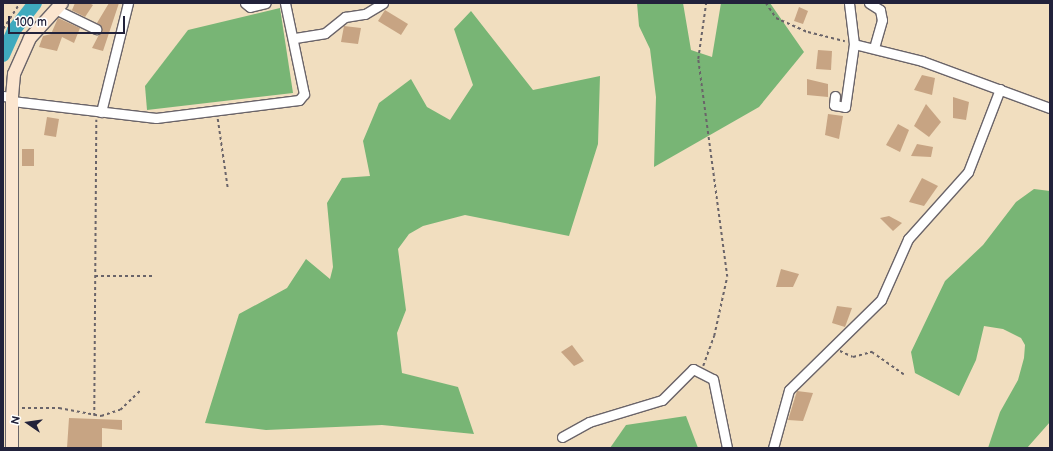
<!DOCTYPE html>
<html>
<head>
<meta charset="utf-8">
<style>
	body { margin:0 }
	#map { position:relative; width:1053px; height:451px; overflow:hidden; background:#f1debf; font-family:"Balsamiq Sans",sans-serif }
	div>[style] { position:absolute }
	.forest>* { inset:0; background:#78b575 }
	.river>* { height:14px; margin:-7px; padding:0 7px; transform-origin:7px; border-radius:7px; background:#3faabe }
	.building>* { inset:0; background:#c7a483 }
	.path>* { height:1.5px; margin-top:-0.75px; transform-origin:0; background:repeating-linear-gradient(90deg,#6a6469 0 3px,transparent 0 6px) }
	.roads { filter:drop-shadow(1px 0 #6a6469) drop-shadow(-1px 0 #6a6469) drop-shadow(0 1px #6a6469) drop-shadow(0 -1px #6a6469) }
	.street>* { height:9px; margin:-4.5px; padding:0 4.5px; transform-origin:4.5px; border-radius:4.5px; background:#fff }
	.secondary>* { height:12px; margin:-6px; padding:0 6px; transform-origin:6px; border-radius:6px; background:#fbe5cf }
	span { translate:-50% -50%; white-space:nowrap; text-align:center; line-height:1.15; -webkit-text-stroke:4px #fff; paint-order:stroke }
	.frame { position:absolute; inset:0; border:4px solid #22223b; pointer-events:none }
	.north { position:absolute; left:8px; top:403px; width:40px; height:40px; -webkit-text-stroke:3px #fff; paint-order:stroke; rotate:283deg; font-size:11px; font-weight:700; line-height:16px; text-align:center; color:#22223b }
	.north::after { content:''; display:block; margin:auto; width:14px; height:18px; background:#22223b; clip-path:polygon(50% 0,100% 100%,50% 72%,0 100%) }
	.scale { position:absolute; left:8px; top:16px; width:117px; height:18px; box-sizing:border-box; border:2px solid #22223b; border-top:0; padding-left:5px; font-size:12px; line-height:14px; white-space:nowrap; color:#22223b; -webkit-text-stroke:3px #fff; paint-order:stroke }
</style>
</head>
<body>
<div id="map">
	<div class="forest">
		<div style="clip-path:polygon(637px 3px,683px 3px,691px 50px,712px 57px,721px 3px,770px 3px,804px 52px,759px 107px,654px 167px,656px 97px,650px 49px,639px 26px)"></div>
		<div style="clip-path:polygon(280px 8px,293px 93px,147px 110px,145px 86px,188px 30px)"></div>
		<div style="clip-path:polygon(471px 11px,533px 90px,600px 76px,598px 144px,569px 236px,465px 215px,423px 226px,409px 234px,398px 249px,406px 310px,397px 333px,402px 373px,458px 387px,474px 434px,382px 425px,266px 430px,205px 423px,239px 314px,287px 288px,306px 259px,330px 279px,333px 267px,327px 203px,342px 178px,370px 176px,363px 141px,379px 103px,411px 79px,427px 107px,450px 120px,473px 85px,454px 29px)"></div>
		<div style="clip-path:polygon(1034px 189px,1050px 191px,1050px 422px,1027px 448px,988px 448px,1000px 412px,1018px 380px,1024px 358px,1025px 345px,1021px 338px,1003px 329px,984px 326px,976px 360px,959px 396px,915px 373px,911px 352px,945px 281px,983px 245px,1016px 202px)"></div>
		<div style="clip-path:polygon(686px 416px,698px 448px,610px 448px,626px 425px)"></div>
	</div>
	<div class="river">
		<div style="left:3px;top:55px;width:27px;rotate:-66deg"></div>
		<div style="left:14px;top:30px;width:34px;rotate:-52deg"></div>
	</div>
	<div class="building">
		<div style="clip-path:polygon(75px 3px,89px 3px,93px 5px,85px 17px,67px 8px,72px 10px)"></div>
		<div style="clip-path:polygon(109px 3px,119px 3px,103px 51px,92px 48px,102px 29px,97px 23px)"></div>
		<div style="clip-path:polygon(799px 7px,808px 11px,803px 24px,794px 21px)"></div>
		<div style="clip-path:polygon(385px 10px,408px 24px,401px 35px,378px 21px)"></div>
		<div style="clip-path:polygon(58px 18px,80px 28px,74px 43px,62px 37px,57px 51px,39px 47px,43px 36px,51px 34px)"></div>
		<div style="clip-path:polygon(344px 26px,361px 28px,358px 44px,341px 42px)"></div>
		<div style="clip-path:polygon(818px 50px,832px 51px,831px 70px,816px 69px)"></div>
		<div style="clip-path:polygon(922px 75px,935px 78px,932px 95px,914px 90px)"></div>
		<div style="clip-path:polygon(807px 79px,828px 84px,828px 97px,807px 95px)"></div>
		<div style="clip-path:polygon(953px 97px,969px 102px,966px 120px,953px 118px)"></div>
		<div style="clip-path:polygon(926px 104px,941px 122px,929px 137px,914px 126px)"></div>
		<div style="clip-path:polygon(828px 114px,843px 116px,839px 139px,825px 135px)"></div>
		<div style="clip-path:polygon(47px 117px,59px 119px,56px 137px,44px 135px)"></div>
		<div style="clip-path:polygon(898px 124px,909px 130px,900px 152px,886px 145px)"></div>
		<div style="clip-path:polygon(917px 144px,933px 147px,931px 157px,911px 156px)"></div>
		<div style="clip-path:polygon(22px 149px,34px 149px,34px 166px,22px 166px)"></div>
		<div style="clip-path:polygon(922px 178px,938px 186px,924px 206px,909px 202px)"></div>
		<div style="clip-path:polygon(889px 216px,902px 223px,893px 231px,880px 218px)"></div>
		<div style="clip-path:polygon(781px 269px,799px 274px,793px 287px,776px 287px)"></div>
		<div style="clip-path:polygon(837px 306px,852px 308px,845px 327px,832px 323px)"></div>
		<div style="clip-path:polygon(572px 345px,584px 361px,574px 366px,561px 352px)"></div>
		<div style="clip-path:polygon(797px 391px,813px 393px,803px 421px,788px 420px)"></div>
		<div style="clip-path:polygon(69px 418px,122px 420px,122px 430px,102px 428px,102px 448px,67px 448px)"></div>
	</div>
	<div class="path">
		<div style="left:766px;top:3px;width:18px;rotate:56deg"></div>
		<div style="left:776px;top:18px;width:35px;rotate:24deg"></div>
		<div style="left:808px;top:32px;width:38px;rotate:14deg"></div>
		<div style="left:3px;top:29px;width:31px;rotate:-57deg"></div>
		<div style="left:218px;top:119px;width:70px;rotate:81.8deg"></div>
		<div style="left:95px;top:276px;width:58px"></div>
		<div style="left:840px;top:351px;width:14px;rotate:25deg"></div>
		<div style="left:853px;top:357px;width:20px;rotate:-15deg"></div>
		<div style="left:872px;top:352px;width:39px;rotate:35deg"></div>
		<div style="left:703px;top:366px;width:32px;rotate:-70deg"></div>
		<div style="left:714px;top:336px;width:60px;rotate:-77.6deg"></div>
		<div style="left:727px;top:277px;width:220px;rotate:-97.6deg"></div>
		<div style="left:698px;top:59px;width:57px;rotate:-81.9deg"></div>
		<div style="left:22px;top:408px;width:37px"></div>
		<div style="left:59px;top:408px;width:43px;rotate:10.8deg"></div>
		<div style="left:101px;top:416px;width:20px;rotate:-18deg"></div>
		<div style="left:120px;top:410px;width:28px;rotate:-44deg"></div>
		<div style="left:94px;top:416px;width:296px;rotate:-89.6deg"></div>
	</div>
	<div class="roads">
		<div class="street">
			<div style="left:245px;top:3px;width:6px;rotate:39deg"></div>
			<div style="left:250px;top:7px;width:16px;rotate:-14deg"></div>
			<div style="left:869px;top:3px;width:13px;rotate:32deg"></div>
			<div style="left:880px;top:10px;width:10px;rotate:79deg"></div>
			<div style="left:882px;top:20px;width:29px;rotate:106deg"></div>
			<div style="left:55px;top:9px;width:46px;rotate:26deg"></div>
			<div style="left:295px;top:38px;width:30px;rotate:-9deg"></div>
			<div style="left:325px;top:33px;width:26px;rotate:-39deg"></div>
			<div style="left:345px;top:17px;width:20px;rotate:-9deg"></div>
			<div style="left:365px;top:14px;width:21px;rotate:-31deg"></div>
			<div style="left:854px;top:44px;width:70px;rotate:14deg"></div>
			<div style="left:922px;top:61px;width:136px;rotate:20.2deg"></div>
			<div style="left:3px;top:96px;width:9px;rotate:6deg"></div>
			<div style="left:835px;top:96px;width:9px;rotate:96deg"></div>
			<div style="left:834px;top:105px;width:11px;rotate:10deg"></div>
			<div style="left:845px;top:107px;width:64px;rotate:-81.9deg"></div>
			<div style="left:854px;top:44px;width:41px;rotate:-97deg"></div>
			<div style="left:12px;top:101px;width:145px;rotate:6.7deg"></div>
			<div style="left:156px;top:118px;width:144px;rotate:-7.2deg"></div>
			<div style="left:299px;top:100px;width:8px;rotate:-50deg"></div>
			<div style="left:304px;top:94px;width:93px;rotate:-101.8deg"></div>
			<div style="left:101px;top:112px;width:112px;rotate:-76.1deg"></div>
			<div style="left:562px;top:437px;width:31px;rotate:-29deg"></div>
			<div style="left:589px;top:422px;width:76px;rotate:-16.8deg"></div>
			<div style="left:662px;top:400px;width:44px;rotate:-45deg"></div>
			<div style="left:693px;top:369px;width:22px;rotate:27deg"></div>
			<div style="left:713px;top:379px;width:70px;rotate:78.5deg"></div>
			<div style="left:773px;top:448px;width:60px;rotate:-74.6deg"></div>
			<div style="left:789px;top:390px;width:129px;rotate:-44.4deg"></div>
			<div style="left:881px;top:300px;width:67px;rotate:-66.1deg"></div>
			<div style="left:908px;top:239px;width:90px;rotate:-48.2deg"></div>
			<div style="left:968px;top:172px;width:89px;rotate:-68.9deg"></div>
		</div>
		<div class="secondary">
			<div style="left:12px;top:448px;width:351px;rotate:-90deg"></div>
			<div style="left:12px;top:97px;width:23px;rotate:-85deg"></div>
			<div style="left:14px;top:74px;width:39px;rotate:-66deg"></div>
			<div style="left:30px;top:38px;width:47px;rotate:-47.6deg"></div>
		</div>
	</div>
	<div class="frame"></div>
	<div class="north">N</div>
	<div class="scale">100 m</div>
</div>
</body>
</html>
